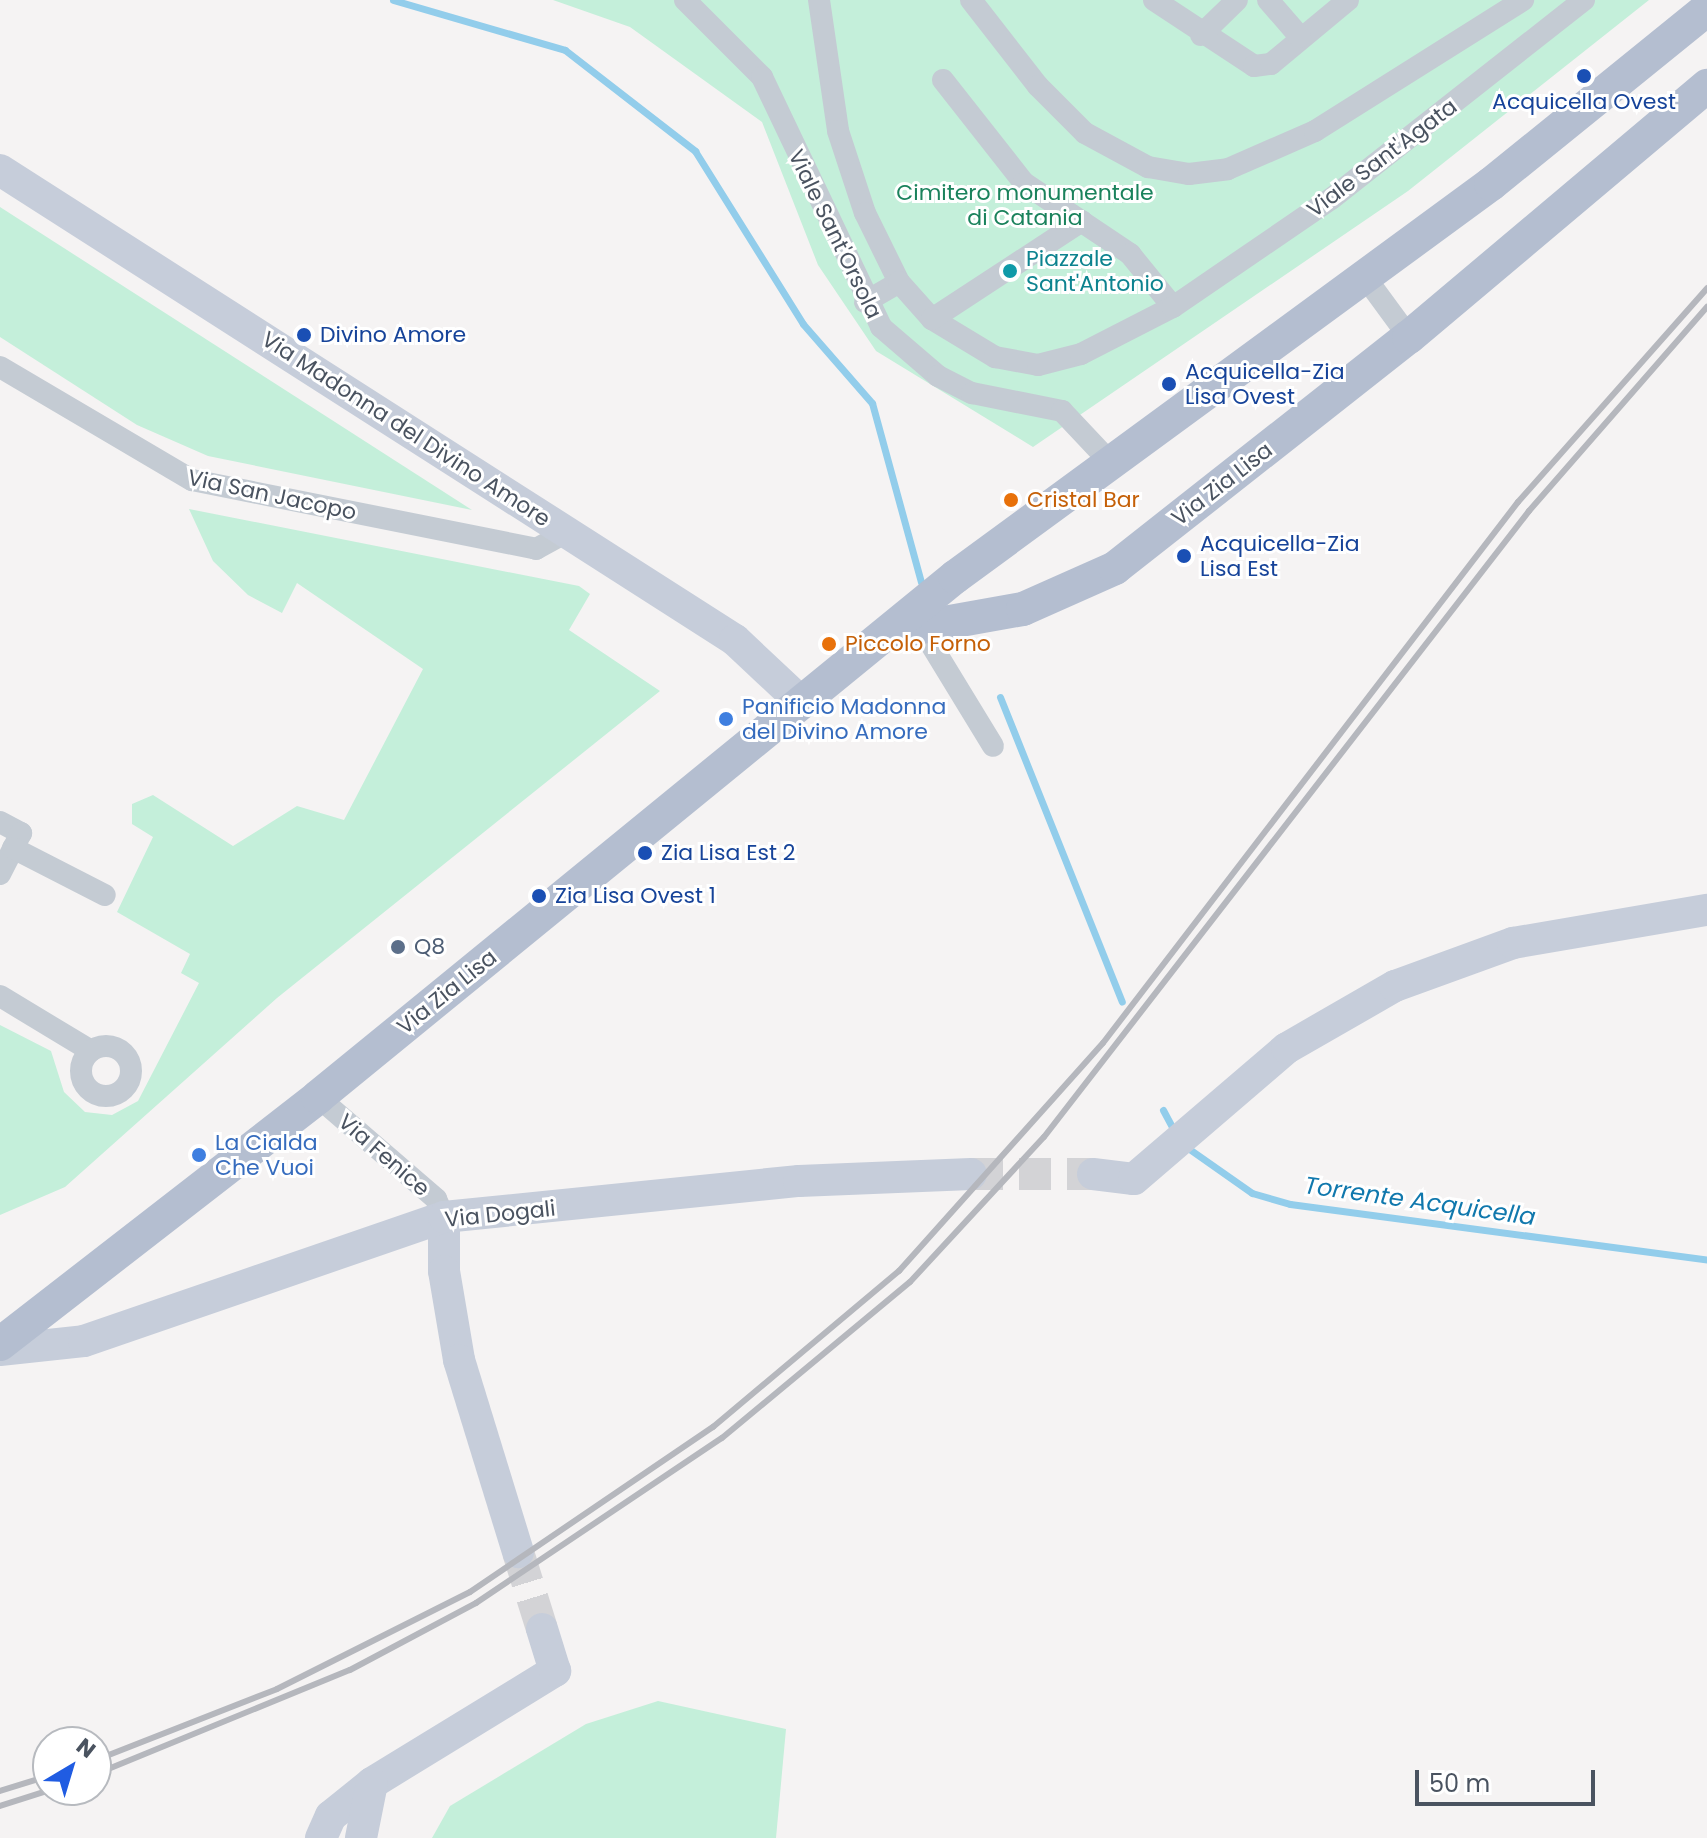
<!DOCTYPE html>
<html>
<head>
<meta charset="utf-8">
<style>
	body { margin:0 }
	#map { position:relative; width:1707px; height:1838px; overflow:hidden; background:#f5f3f3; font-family:Poppins,sans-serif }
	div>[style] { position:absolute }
	.green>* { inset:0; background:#c4efda }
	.stream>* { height:7px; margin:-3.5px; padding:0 3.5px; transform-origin:3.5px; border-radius:3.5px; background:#92cdeb }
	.secondary-tunnel>* { height:32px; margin-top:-16px; transform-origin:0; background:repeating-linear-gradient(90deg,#d3d3d6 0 32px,transparent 0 48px) }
	.street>* { height:22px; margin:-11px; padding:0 11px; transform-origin:11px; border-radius:11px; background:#c4cbd3 }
	.street>.ring { margin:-11px; padding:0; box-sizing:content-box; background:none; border:22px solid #c4cbd3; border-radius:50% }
	.secondary>* { height:32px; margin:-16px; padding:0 16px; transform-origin:16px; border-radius:16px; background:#c6cdda }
	.primary>* { height:34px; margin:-17px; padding:0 17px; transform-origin:17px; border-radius:17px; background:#b4bed0 }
	.rail>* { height:6px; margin:-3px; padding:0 3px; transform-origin:3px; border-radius:3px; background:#b5b7bd }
	.dots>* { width:22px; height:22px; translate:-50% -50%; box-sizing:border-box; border:4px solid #fff; border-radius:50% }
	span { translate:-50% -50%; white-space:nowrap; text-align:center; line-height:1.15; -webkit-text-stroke:6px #fff; paint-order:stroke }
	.transit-label { font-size:22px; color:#164399 }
	.left { translate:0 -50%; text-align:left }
	.street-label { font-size:22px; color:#4a5360 }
	.park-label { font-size:22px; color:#1a825c }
	.culture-label { font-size:22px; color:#0d838f }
	.food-label { font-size:22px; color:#c56008 }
	.shop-label { font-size:22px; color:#366cbe }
	.service-label { font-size:22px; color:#4e5e75 }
	.water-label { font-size:24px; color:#1078ad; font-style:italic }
	.north { position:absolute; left:32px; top:1726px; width:80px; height:80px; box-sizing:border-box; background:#fff; border:2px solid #b7babf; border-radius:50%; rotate:38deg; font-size:22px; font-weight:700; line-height:32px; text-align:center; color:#4a5360 }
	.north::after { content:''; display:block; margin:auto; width:28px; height:36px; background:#205ce2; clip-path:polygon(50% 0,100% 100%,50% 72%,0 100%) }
	.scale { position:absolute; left:1415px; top:1770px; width:180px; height:36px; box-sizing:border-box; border:4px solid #4a5360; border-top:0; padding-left:10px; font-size:24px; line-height:28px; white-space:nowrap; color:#4a5360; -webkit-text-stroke:6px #fff; paint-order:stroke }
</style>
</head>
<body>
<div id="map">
	<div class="green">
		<div style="clip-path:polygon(553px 0,1649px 0,1408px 191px,1033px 447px,876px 351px,818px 265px,762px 122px,630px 27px)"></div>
		<div style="clip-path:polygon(0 207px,472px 510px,208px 456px,137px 425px,0 337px)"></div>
		<div style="clip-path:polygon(189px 509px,579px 586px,590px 594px,569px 630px,660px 691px,277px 998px,65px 1187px,0 1215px,0 1025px,51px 1051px,64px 1092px,85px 1112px,112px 1115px,138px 1101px,199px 983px,181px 973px,190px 954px,117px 912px,153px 837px,132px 824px,132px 804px,153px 795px,233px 846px,297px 806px,344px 820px,423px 669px,297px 583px,282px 613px,248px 595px,213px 561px)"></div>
		<div style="clip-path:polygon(658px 1701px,786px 1729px,776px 1838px,432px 1838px,450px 1806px,586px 1724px)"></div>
	</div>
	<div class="stream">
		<div style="left:393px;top:0;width:179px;rotate:16.2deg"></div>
		<div style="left:565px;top:50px;width:165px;rotate:37.8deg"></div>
		<div style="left:695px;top:151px;width:204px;rotate:58deg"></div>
		<div style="left:803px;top:324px;width:105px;rotate:48.9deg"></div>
		<div style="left:872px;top:403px;width:186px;rotate:74.7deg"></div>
		<div style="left:1000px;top:697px;width:328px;rotate:68.2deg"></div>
		<div style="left:1163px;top:1110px;width:26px;rotate:62deg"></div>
		<div style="left:1185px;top:1146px;width:82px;rotate:35deg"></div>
		<div style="left:1252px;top:1193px;width:40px;rotate:16deg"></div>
		<div style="left:1290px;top:1204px;width:421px;rotate:7.6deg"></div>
	</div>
	<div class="secondary-tunnel">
		<div style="left:971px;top:1174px;width:122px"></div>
		<div style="left:518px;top:1552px;width:81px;rotate:72.7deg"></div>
	</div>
	<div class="street">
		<div style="left:685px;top:0;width:109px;rotate:45deg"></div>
		<div style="left:762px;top:77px;width:277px;rotate:64.5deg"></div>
		<div style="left:881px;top:327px;width:75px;rotate:40.7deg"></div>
		<div style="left:938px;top:376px;width:38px;rotate:27deg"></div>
		<div style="left:972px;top:393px;width:92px;rotate:11.3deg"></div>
		<div style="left:1062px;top:411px;width:67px;rotate:46.8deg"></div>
		<div style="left:819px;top:0;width:132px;rotate:81.7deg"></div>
		<div style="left:838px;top:131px;width:86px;rotate:71.8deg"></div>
		<div style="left:865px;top:213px;width:77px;rotate:63.8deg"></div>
		<div style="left:971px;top:0;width:109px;rotate:52.1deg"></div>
		<div style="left:1038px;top:86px;width:66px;rotate:45deg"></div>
		<div style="left:1085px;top:133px;width:72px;rotate:28.4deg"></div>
		<div style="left:1148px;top:167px;width:42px;rotate:9.7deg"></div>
		<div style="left:1189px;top:174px;width:39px;rotate:-7deg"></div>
		<div style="left:1228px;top:169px;width:95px;rotate:-23.6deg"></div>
		<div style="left:1315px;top:131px;width:246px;rotate:-32.2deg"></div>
		<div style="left:1154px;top:0;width:120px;rotate:33.4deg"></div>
		<div style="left:1254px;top:66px;width:17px;rotate:-7deg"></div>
		<div style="left:1271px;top:64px;width:100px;rotate:-39.7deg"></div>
		<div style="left:1268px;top:0;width:49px;rotate:49.1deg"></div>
		<div style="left:1201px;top:35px;width:50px;rotate:-44.2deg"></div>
		<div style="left:943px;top:80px;width:131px;rotate:51.8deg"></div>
		<div style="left:1024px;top:183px;width:128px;rotate:33.8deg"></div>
		<div style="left:1130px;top:254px;width:68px;rotate:50.9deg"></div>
		<div style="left:1365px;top:277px;width:74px;rotate:53.7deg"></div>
		<div style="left:865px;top:302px;width:39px;rotate:-30deg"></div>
		<div style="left:899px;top:282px;width:50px;rotate:48.3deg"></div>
		<div style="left:932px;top:319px;width:74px;rotate:31.1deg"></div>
		<div style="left:995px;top:357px;width:44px;rotate:10.5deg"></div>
		<div style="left:1038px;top:365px;width:44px;rotate:-14.3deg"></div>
		<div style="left:1081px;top:354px;width:103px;rotate:-27.1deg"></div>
		<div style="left:1173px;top:307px;width:191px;rotate:-34.4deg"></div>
		<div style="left:1331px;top:199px;width:322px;rotate:-38.2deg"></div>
		<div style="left:932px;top:319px;width:179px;rotate:-33.2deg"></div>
		<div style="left:0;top:367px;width:223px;rotate:30.5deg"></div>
		<div style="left:192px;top:480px;width:351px;rotate:11.3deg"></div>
		<div style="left:536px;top:549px;width:35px;rotate:-29deg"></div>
		<div style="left:921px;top:628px;width:138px;rotate:58.6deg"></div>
		<div style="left:0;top:822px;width:24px;rotate:28deg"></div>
		<div style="left:21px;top:833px;width:46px;rotate:117.1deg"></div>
		<div style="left:13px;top:848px;width:103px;rotate:27.1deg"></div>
		<div style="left:0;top:996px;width:106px;rotate:31.1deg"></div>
		<div class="ring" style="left:81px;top:1046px;width:28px;height:28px"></div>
		<div style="left:318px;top:1097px;width:156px;rotate:40.8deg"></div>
		<div style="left:436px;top:1199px;width:20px;rotate:66deg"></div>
	</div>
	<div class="secondary">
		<div style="left:0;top:170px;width:872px;rotate:32.6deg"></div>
		<div style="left:735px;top:640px;width:92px;rotate:43.2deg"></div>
		<div style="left:1093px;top:1174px;width:41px;rotate:7deg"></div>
		<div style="left:1134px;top:1179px;width:201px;rotate:-40.6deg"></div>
		<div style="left:1287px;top:1048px;width:125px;rotate:-29.9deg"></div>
		<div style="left:1395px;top:986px;width:126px;rotate:-20deg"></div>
		<div style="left:1513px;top:943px;width:197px;rotate:-9.7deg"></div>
		<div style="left:444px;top:1217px;width:54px;rotate:90deg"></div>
		<div style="left:444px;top:1271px;width:90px;rotate:80.4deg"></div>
		<div style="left:459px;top:1360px;width:201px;rotate:72.9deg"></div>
		<div style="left:0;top:1350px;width:84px;rotate:-6.1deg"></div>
		<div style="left:84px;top:1341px;width:381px;rotate:-19deg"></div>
		<div style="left:444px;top:1217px;width:357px;rotate:-5.8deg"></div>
		<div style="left:799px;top:1181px;width:172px;rotate:-2.3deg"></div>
		<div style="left:321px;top:1838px;width:24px;rotate:-66deg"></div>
		<div style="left:331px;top:1816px;width:53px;rotate:-38.8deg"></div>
		<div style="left:372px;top:1783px;width:215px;rotate:-31.5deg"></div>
		<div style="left:555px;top:1671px;width:44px;rotate:-107.2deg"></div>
		<div style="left:361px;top:1838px;width:56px;rotate:-78.7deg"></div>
	</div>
	<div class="primary">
		<div style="left:888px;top:633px;width:137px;rotate:-10.1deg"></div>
		<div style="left:1023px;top:609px;width:101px;rotate:-24deg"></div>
		<div style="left:1115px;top:568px;width:374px;rotate:-38.2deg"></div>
		<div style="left:1409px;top:337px;width:390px;rotate:-40.1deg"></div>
		<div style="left:0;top:1344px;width:403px;rotate:-37.8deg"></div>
		<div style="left:318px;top:1097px;width:822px;rotate:-39.23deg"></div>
		<div style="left:955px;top:577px;width:665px;rotate:-36.25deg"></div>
		<div style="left:1491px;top:184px;width:278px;rotate:-39deg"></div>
	</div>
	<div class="rail">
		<div style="left:96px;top:1760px;width:194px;rotate:-21.4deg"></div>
		<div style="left:277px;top:1689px;width:216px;rotate:-26.7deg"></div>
		<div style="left:470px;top:1592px;width:294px;rotate:-34.2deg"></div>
		<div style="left:713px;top:1427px;width:243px;rotate:-40deg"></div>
		<div style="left:899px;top:1271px;width:306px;rotate:-48.2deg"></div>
		<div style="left:1103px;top:1043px;width:682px;rotate:-52.51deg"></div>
		<div style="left:1518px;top:502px;width:286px;rotate:-48.5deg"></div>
		<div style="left:96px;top:1774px;width:274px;rotate:-22.3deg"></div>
		<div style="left:350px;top:1670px;width:143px;rotate:-28deg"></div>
		<div style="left:476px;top:1603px;width:296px;rotate:-33.9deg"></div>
		<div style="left:722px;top:1438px;width:244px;rotate:-39.7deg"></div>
		<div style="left:910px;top:1282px;width:197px;rotate:-47.3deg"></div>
		<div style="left:1044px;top:1137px;width:792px;rotate:-52.23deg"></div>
		<div style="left:1529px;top:511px;width:271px;rotate:-48.9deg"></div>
		<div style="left:0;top:1791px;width:50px;rotate:-17.4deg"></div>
		<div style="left:0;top:1806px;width:52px;rotate:-17.7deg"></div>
	</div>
	<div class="dots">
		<div style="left:1584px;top:76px;background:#1a4fb4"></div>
		<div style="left:1010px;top:271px;background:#0f9aa8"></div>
		<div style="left:304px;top:335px;background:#1a4fb4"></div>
		<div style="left:1169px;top:384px;background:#1a4fb4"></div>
		<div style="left:1011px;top:500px;background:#e8710a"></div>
		<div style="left:1184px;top:556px;background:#1a4fb4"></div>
		<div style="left:829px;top:644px;background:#e8710a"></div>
		<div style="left:726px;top:719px;background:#3f7fe0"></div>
		<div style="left:645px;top:853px;background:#1a4fb4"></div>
		<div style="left:539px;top:896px;background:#1a4fb4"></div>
		<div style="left:398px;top:947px;background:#5c6f8a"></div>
		<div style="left:199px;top:1155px;background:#3f7fe0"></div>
	</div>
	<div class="transit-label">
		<span style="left:1584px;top:102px">Acquicella Ovest</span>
		<span class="left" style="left:320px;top:335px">Divino Amore</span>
		<span class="left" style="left:1185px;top:384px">Acquicella-Zia<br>Lisa Ovest</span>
		<span class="left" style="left:1200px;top:556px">Acquicella-Zia<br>Lisa Est</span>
		<span class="left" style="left:661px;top:853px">Zia Lisa Est 2</span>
		<span class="left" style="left:555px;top:896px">Zia Lisa Ovest 1</span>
	</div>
	<div class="street-label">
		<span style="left:1382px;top:158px;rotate:-37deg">Viale Sant'Agata</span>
		<span style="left:835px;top:234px;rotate:64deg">Viale Sant'Orsola</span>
		<span style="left:406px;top:429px;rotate:33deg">Via Madonna del Divino Amore</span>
		<span style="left:1222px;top:484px;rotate:-38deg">Via Zia Lisa</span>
		<span style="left:272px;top:495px;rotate:12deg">Via San Jacopo</span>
		<span style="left:447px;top:992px;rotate:-39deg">Via Zia Lisa</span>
		<span style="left:384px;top:1155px;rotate:41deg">Via Fenice</span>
		<span style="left:500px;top:1214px;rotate:-6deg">Via Dogali</span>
	</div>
	<div class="park-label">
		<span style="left:1025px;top:205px">Cimitero monumentale<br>di Catania</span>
	</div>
	<div class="culture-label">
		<span class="left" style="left:1026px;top:271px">Piazzale<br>Sant'Antonio</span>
	</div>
	<div class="food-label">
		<span class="left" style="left:1027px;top:500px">Cristal Bar</span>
		<span class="left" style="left:845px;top:644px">Piccolo Forno</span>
	</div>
	<div class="shop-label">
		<span class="left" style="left:742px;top:719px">Panificio Madonna<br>del Divino Amore</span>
		<span class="left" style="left:215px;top:1155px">La Cialda<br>Che Vuoi</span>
	</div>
	<div class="service-label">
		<span class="left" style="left:414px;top:947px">Q8</span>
	</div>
	<div class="water-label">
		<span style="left:1420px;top:1201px;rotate:8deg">Torrente Acquicella</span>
	</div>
	<div class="north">N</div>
	<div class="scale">50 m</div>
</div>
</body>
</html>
